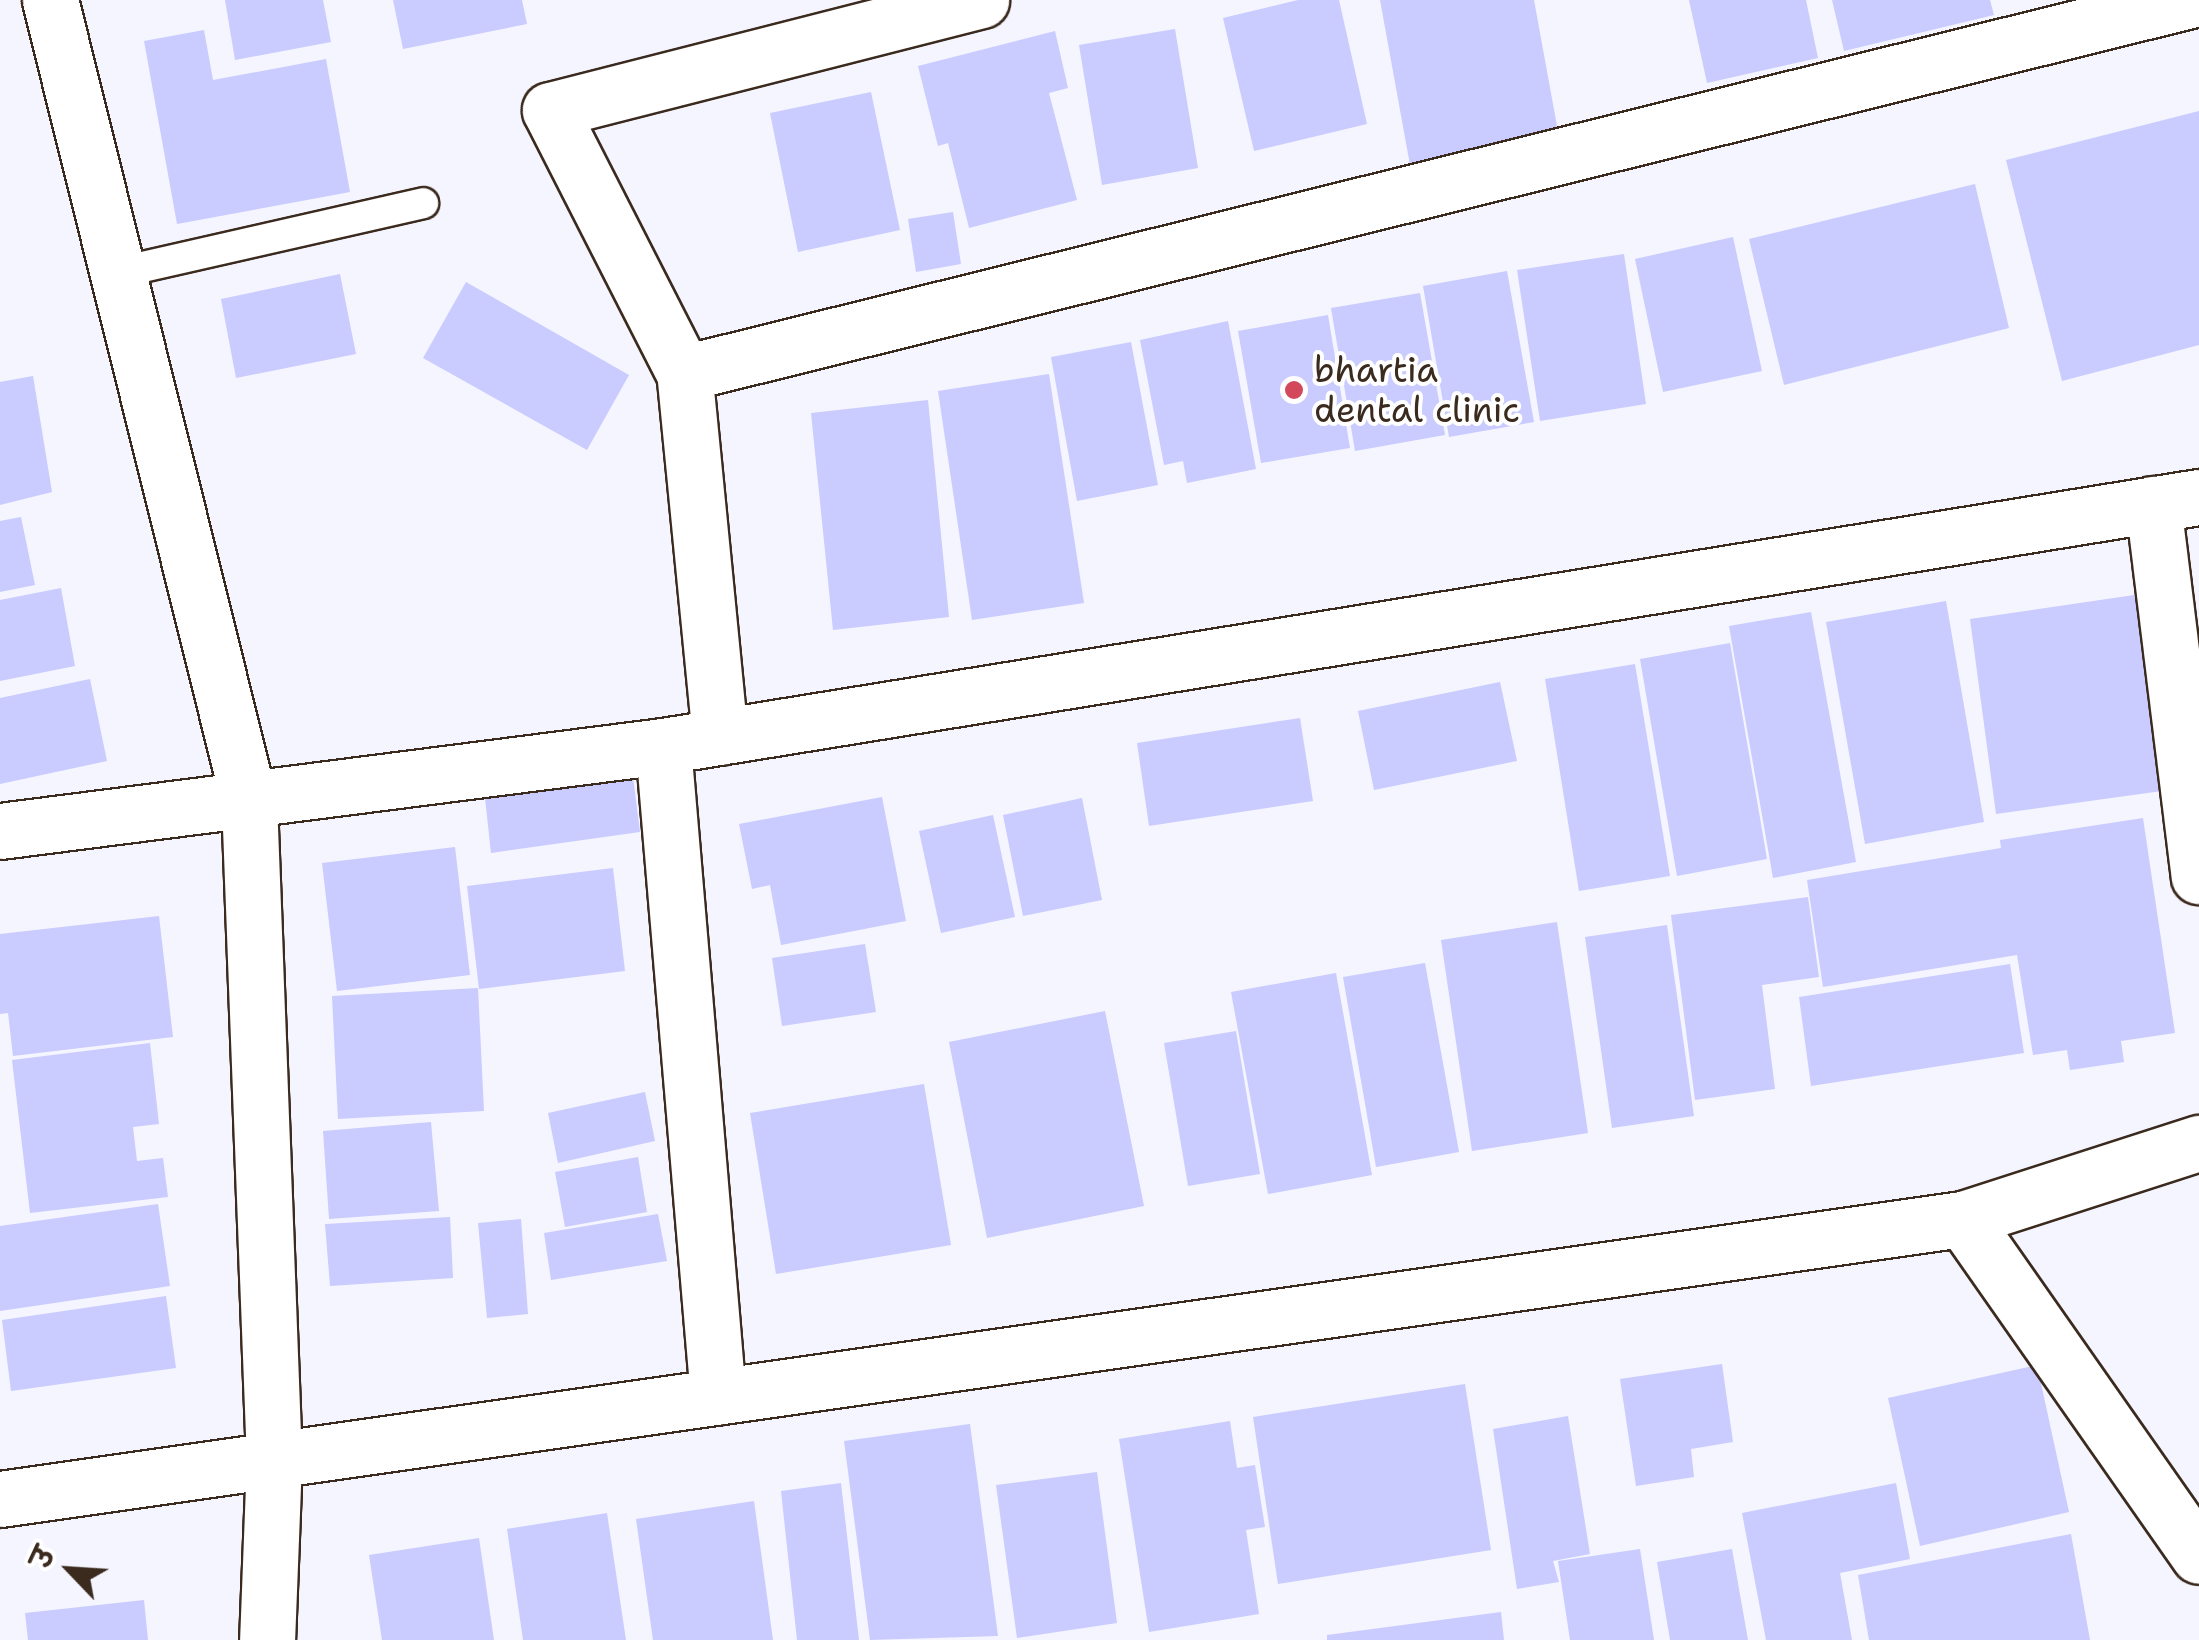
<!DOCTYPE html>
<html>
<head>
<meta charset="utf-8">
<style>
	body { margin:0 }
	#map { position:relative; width:2199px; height:1640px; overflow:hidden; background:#f4f5ff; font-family:"Shantell Sans","Playpen Sans Deva",sans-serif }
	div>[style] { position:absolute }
	.building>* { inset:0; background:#cacbfe }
	.roads { filter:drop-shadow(2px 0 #3b2a1e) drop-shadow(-2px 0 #3b2a1e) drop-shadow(0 2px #3b2a1e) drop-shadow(0 -2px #3b2a1e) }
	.lane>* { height:30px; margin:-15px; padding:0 15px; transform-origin:15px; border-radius:15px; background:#fff }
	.street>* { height:55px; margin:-27.5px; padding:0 27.5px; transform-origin:27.5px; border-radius:27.5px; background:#fff }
	.dots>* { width:28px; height:28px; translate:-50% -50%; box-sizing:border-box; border:5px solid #fff; border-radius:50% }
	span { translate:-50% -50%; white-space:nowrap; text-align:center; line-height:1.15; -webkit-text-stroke:8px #fff; paint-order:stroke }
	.poi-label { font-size:35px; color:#3b2a1e }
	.left { translate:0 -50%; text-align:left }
	.north { position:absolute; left:20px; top:1520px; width:100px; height:100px; -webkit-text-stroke:8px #fff; paint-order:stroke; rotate:295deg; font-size:28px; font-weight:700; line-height:40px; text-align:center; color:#3b2a1e }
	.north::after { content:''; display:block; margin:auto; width:35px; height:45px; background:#3b2a1e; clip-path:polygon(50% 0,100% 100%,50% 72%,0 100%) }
</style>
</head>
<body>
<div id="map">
	<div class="building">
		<div style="clip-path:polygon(225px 0,323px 0,331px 42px,235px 60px)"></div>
		<div style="clip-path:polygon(393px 0,522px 0,527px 24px,403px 49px)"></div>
		<div style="clip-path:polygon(1298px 0,1339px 0,1367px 124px,1254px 151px,1223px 18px)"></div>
		<div style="clip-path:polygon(1380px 0,1534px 0,1559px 137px,1410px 165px)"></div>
		<div style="clip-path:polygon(1689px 0,1806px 0,1818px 58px,1707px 83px)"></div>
		<div style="clip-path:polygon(1832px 0,1990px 0,1994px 15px,1844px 51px)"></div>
		<div style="clip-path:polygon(1175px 29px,1198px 168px,1102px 185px,1079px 45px)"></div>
		<div style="clip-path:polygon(204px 30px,213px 80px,326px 59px,350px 192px,177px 224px,144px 41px)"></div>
		<div style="clip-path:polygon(1055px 31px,1068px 88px,1049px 93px,1077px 200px,969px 228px,948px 143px,938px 146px,918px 66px)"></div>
		<div style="clip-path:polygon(871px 92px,900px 230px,798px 252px,770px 113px)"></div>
		<div style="clip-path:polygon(2199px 111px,2199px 345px,2062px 381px,2006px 160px)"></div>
		<div style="clip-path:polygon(1975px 184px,2009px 328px,1784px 385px,1749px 239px)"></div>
		<div style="clip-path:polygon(953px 212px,961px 264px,916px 272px,908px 219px)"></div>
		<div style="clip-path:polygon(1733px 237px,1762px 371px,1663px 392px,1635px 259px)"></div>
		<div style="clip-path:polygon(1624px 254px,1646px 404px,1540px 421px,1517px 270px)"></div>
		<div style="clip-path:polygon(1507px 271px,1534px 422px,1449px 437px,1423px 286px)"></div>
		<div style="clip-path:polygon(340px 274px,356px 354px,236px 378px,221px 299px)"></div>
		<div style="clip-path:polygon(466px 282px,629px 375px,587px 450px,423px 358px)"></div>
		<div style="clip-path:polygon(1420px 293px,1445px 435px,1355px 451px,1331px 308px)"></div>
		<div style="clip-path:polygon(1328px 315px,1350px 448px,1261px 463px,1238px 331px)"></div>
		<div style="clip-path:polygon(1228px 321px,1256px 469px,1187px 483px,1183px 461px,1164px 465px,1140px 340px)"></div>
		<div style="clip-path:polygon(1131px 342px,1158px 485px,1077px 501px,1051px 357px)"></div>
		<div style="clip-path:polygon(1049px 374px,1084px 603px,972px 620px,938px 391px)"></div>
		<div style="clip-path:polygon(33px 376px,52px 492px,0 505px,0 382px)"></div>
		<div style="clip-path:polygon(928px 400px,949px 617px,833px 630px,811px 413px)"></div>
		<div style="clip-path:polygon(21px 517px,35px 585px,0 592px,0 521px)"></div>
		<div style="clip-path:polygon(61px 588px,75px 666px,0 681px,0 600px)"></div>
		<div style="clip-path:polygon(2141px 594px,2169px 790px,1996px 814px,1970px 619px)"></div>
		<div style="clip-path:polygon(1946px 601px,1984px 822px,1865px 844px,1826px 622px)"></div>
		<div style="clip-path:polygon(1811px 612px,1856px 862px,1773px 878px,1729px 626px)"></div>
		<div style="clip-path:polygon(1730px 643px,1767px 859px,1677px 876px,1640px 659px)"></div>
		<div style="clip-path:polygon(1635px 664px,1670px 876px,1579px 891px,1545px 679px)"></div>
		<div style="clip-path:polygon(90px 679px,107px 761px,0 784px,0 698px)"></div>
		<div style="clip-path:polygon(1500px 682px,1517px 761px,1374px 790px,1358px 711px)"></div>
		<div style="clip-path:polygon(1300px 718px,1313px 801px,1149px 826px,1137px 743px)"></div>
		<div style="clip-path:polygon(632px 769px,640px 832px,491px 853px,484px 789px)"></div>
		<div style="clip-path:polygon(882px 797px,906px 921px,781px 945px,770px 885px,752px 889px,739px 824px)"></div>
		<div style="clip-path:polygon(1082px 798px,1102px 900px,1023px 916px,1003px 815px)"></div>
		<div style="clip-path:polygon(993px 815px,1015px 917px,941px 933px,919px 831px)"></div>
		<div style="clip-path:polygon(2143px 818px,2175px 1033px,2121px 1041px,2124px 1062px,2070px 1070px,2067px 1050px,2033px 1055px,2017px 955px,1823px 987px,1807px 880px,2001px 848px,2000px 840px)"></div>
		<div style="clip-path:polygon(455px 847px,470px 975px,337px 991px,322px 863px)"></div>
		<div style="clip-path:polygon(613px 868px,625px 971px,479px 989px,467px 886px)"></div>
		<div style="clip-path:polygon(1808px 897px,1819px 977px,1762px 985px,1775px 1089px,1695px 1100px,1671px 915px)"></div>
		<div style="clip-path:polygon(159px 916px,173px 1037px,13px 1056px,8px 1013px,0 1014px,0 934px)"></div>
		<div style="clip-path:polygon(1557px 922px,1588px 1133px,1472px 1151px,1441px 940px)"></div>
		<div style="clip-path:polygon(1667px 925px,1694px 1116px,1612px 1128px,1585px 937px)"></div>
		<div style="clip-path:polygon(865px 944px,876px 1012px,782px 1026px,772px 958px)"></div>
		<div style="clip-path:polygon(1425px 963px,1459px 1152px,1376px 1167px,1343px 977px)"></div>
		<div style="clip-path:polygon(2010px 964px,2024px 1053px,1811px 1086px,1799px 997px)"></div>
		<div style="clip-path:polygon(1336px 973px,1372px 1175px,1268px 1194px,1231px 992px)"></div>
		<div style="clip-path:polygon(478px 988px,484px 1111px,338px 1119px,332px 996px)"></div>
		<div style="clip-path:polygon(1105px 1011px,1144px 1206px,987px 1238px,949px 1042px)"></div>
		<div style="clip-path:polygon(1236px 1031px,1260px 1174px,1188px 1186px,1164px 1043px)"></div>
		<div style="clip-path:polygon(150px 1043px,159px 1124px,133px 1127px,137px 1161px,163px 1158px,168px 1197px,30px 1213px,12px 1060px)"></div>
		<div style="clip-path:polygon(924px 1084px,951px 1245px,776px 1274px,750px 1113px)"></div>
		<div style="clip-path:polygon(645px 1092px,655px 1141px,558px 1163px,548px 1113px)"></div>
		<div style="clip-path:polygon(431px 1122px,439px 1211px,329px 1219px,323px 1131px)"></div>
		<div style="clip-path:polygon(638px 1157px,647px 1212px,565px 1227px,555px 1172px)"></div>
		<div style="clip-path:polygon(158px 1204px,170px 1286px,0 1311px,0 1226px)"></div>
		<div style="clip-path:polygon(658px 1214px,667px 1261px,551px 1280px,544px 1233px)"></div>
		<div style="clip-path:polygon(450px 1217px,453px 1278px,330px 1286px,325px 1224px)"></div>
		<div style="clip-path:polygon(521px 1219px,528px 1314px,487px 1318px,478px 1223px)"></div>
		<div style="clip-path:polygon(166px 1296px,176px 1368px,11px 1391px,2px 1320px)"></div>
		<div style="clip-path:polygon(1722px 1364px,1733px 1442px,1691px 1449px,1694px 1477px,1636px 1486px,1620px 1379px)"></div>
		<div style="clip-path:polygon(2037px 1365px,2069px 1512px,1920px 1546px,1888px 1398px)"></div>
		<div style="clip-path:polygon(1465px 1384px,1491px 1550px,1278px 1584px,1253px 1417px)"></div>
		<div style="clip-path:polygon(1568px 1416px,1590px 1554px,1553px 1561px,1559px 1582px,1517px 1589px,1493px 1429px)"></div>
		<div style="clip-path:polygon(1230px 1421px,1237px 1468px,1255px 1465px,1265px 1527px,1246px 1530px,1259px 1614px,1149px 1632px,1119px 1439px)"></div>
		<div style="clip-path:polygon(970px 1424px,998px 1636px,870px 1640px,844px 1441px)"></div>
		<div style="clip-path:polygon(1097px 1472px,1117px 1623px,1017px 1638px,996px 1485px)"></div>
		<div style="clip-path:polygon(841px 1483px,859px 1640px,797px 1640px,781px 1491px)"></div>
		<div style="clip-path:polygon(1896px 1483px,1910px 1559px,1840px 1573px,1852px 1640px,1766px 1640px,1742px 1513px)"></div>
		<div style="clip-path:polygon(754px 1501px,773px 1640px,653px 1640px,636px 1519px)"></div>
		<div style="clip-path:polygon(607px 1513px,626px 1640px,523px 1640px,507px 1529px)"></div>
		<div style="clip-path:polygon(2071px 1534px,2090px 1640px,1869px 1640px,1858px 1575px)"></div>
		<div style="clip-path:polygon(479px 1538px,494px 1640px,382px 1640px,369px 1555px)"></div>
		<div style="clip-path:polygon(1640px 1549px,1654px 1640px,1570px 1640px,1558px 1561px)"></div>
		<div style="clip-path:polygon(1732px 1549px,1748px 1640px,1670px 1640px,1657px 1562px)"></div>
		<div style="clip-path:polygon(144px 1600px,148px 1640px,28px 1640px,25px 1613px)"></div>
		<div style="clip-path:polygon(1501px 1612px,1504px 1640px,1327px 1640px,1327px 1635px)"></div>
	</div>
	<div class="roads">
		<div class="lane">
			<div style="left:116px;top:273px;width:315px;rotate:-12.8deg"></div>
		</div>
		<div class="street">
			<div style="left:50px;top:0;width:825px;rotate:76.05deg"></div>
			<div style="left:249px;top:801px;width:659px;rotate:87.83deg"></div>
			<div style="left:274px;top:1460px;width:180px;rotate:92.2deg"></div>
			<div style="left:684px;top:373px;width:1552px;rotate:-13.91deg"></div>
			<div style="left:2153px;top:504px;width:375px;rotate:83deg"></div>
			<div style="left:720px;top:737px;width:366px;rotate:-95.6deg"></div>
			<div style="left:684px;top:373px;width:295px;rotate:-117deg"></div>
			<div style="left:550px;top:110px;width:445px;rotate:-14.3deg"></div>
			<div style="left:663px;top:746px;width:653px;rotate:85.17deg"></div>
			<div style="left:0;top:831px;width:668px;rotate:-7.31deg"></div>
			<div style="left:663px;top:746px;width:1556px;rotate:-9.21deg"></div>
			<div style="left:1963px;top:1219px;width:411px;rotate:55deg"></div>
			<div style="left:0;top:1499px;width:1983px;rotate:-8.12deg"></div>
			<div style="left:1963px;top:1219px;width:248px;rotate:-17.9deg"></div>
		</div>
	</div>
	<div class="dots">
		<div style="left:1294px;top:390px;background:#d1495b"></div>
	</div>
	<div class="poi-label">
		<span class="left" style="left:1314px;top:390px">bhartia<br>dental clinic</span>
	</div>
	<div class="north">उ</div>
</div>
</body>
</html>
